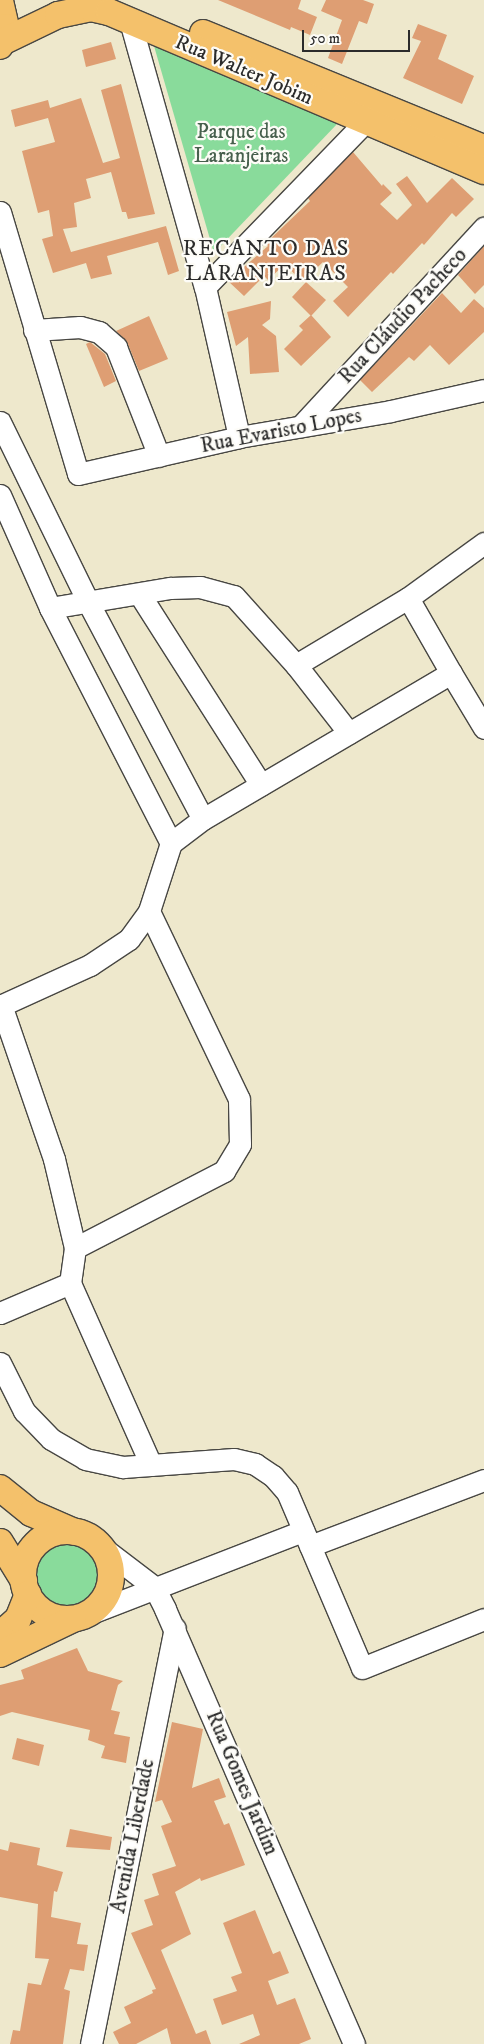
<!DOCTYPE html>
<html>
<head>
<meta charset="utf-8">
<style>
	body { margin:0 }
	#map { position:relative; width:484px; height:2044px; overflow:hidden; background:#eee8cc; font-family:"IM FELL DW Pica",serif }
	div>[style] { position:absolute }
	.green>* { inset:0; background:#89db9b }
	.round { border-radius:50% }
	.building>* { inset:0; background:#de9e73 }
	.roads { filter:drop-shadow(1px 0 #484743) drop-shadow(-1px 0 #484743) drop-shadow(0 1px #484743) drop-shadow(0 -1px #484743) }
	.minor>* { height:21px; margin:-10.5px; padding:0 10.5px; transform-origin:10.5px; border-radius:10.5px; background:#fff }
	.major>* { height:26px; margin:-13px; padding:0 13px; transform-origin:13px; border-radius:13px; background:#f4c16b }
	.major>.ring { margin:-13px; padding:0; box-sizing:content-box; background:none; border:26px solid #f4c16b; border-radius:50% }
	span { translate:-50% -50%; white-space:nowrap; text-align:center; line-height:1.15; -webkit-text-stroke:4.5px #fdfcf7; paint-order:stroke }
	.street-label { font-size:21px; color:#2b2b2b }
	.park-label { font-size:21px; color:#47604d }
	.neighbourhood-label { font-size:22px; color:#2b2b2b; letter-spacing:1px }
	.scale { position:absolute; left:302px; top:30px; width:108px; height:22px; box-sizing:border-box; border:2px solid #2b2b2b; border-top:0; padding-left:6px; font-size:15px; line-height:18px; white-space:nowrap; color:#2b2b2b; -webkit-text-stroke:4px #fdfcf7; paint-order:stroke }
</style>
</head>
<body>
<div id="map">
	<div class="green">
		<div style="clip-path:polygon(154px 46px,338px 123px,214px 253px)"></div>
		<div class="round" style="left:35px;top:1538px;width:68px;height:68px"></div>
	</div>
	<div class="building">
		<div style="clip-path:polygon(218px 0,301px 0,298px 9px,317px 17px,310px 35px,291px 27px,290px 30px)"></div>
		<div style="clip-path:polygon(326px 0,363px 0,374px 4px,367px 24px,359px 21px,342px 64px,328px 58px,342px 20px,321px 11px)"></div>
		<div style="clip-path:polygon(418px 24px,447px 35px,438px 59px,474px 76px,462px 104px,403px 78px,421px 41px,412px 38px)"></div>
		<div style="clip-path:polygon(111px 42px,116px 59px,86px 67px,82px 50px)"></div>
		<div style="clip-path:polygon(121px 84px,155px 214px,128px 219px,126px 212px,122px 212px,111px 172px,86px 179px,91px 198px,74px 203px,77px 227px,63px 229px,71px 252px,166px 226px,179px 271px,168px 275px,158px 242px,107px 256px,112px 274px,91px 279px,86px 263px,53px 273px,42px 239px,53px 236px,49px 210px,38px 213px,22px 151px,55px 142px,48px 118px,15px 127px,11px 110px,48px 100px,50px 108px,81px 98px,103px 163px,120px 158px,101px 90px)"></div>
		<div style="clip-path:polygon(353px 152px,382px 186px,383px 184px,392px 193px,380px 204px,397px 220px,412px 205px,396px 184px,407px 176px,427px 203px,452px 178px,474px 199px,456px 217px,452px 213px,424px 245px,422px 243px,393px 274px,391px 272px,348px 317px,333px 301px,348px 287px,323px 262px,302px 282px,285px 264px,268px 280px,264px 276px,244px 296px,228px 281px,268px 246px,266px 243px,310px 201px,308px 198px)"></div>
		<div style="clip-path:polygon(484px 246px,484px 285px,475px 294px,458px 275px)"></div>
		<div style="clip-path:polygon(306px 282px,326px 300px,311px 316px,292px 297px)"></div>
		<div style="clip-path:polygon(442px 293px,461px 313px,474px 299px,484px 308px,484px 332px,449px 365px,430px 345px,414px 361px,409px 357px,372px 392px,360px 380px)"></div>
		<div style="clip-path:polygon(271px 301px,270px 319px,262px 325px,276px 336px,279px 372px,250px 374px,248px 337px,236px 346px,227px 312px)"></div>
		<div style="clip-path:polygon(311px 315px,331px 337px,301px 366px,284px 349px,303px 330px,299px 326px)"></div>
		<div style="clip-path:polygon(149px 316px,168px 359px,139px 371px,127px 342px,116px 331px)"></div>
		<div style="clip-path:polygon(90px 342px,105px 354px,116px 381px,104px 387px,86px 344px)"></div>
		<div style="clip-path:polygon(77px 1648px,88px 1671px,123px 1681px,118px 1685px,111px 1710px,120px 1712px,114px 1734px,130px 1737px,126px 1763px,101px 1758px,105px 1746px,88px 1740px,90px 1730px,12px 1712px,0 1716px,0 1685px,24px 1679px,21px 1670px)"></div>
		<div style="clip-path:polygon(172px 1722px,203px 1729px,192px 1788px,219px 1778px,226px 1797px,214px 1801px,224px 1825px,229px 1823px,245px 1865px,201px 1881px,200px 1878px,175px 1892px,191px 1934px,161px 1950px,196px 2034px,206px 2030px,211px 2044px,171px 2044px,167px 2028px,136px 2044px,119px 2044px,113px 2032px,131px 2023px,124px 2007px,153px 1993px,152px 1990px,156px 1989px,131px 1933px,153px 1925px,144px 1900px,159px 1895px,152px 1874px,176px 1866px,161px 1826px,172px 1822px,162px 1800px,155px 1802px)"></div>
		<div style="clip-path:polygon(17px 1738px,44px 1745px,39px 1766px,12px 1759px)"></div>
		<div style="clip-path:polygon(70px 1829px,112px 1837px,110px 1850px,66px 1847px)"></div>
		<div style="clip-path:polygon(10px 1842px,40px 1848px,37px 1865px,63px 1872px,57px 1892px,54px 1891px,51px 1917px,81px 1923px,77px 1944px,88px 1945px,84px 1971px,70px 1969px,64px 1989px,70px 1991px,63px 2044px,10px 2044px,13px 2030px,20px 2031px,28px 1983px,41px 1985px,49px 1959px,35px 1958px,38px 1904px,0 1897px,0 1849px,8px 1851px)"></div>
		<div style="clip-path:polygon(255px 1910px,273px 1954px,280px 1951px,289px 1973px,268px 1981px,277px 2005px,295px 1998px,311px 2039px,299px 2044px,239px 2044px,260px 2035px,253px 2014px,222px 2025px,213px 1999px,237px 1991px,231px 1977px,242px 1973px,223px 1923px)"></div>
	</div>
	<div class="roads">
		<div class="minor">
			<div style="left:130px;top:21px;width:276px;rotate:74.3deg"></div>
			<div style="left:205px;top:287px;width:154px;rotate:77.2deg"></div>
			<div style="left:0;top:212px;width:273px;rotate:73.4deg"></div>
			<div style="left:78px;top:474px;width:165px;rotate:-12.9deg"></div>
			<div style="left:239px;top:437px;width:154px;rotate:-9.7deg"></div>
			<div style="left:391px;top:411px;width:95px;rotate:-12.7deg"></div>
			<div style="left:205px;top:287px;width:231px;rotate:-45.9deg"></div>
			<div style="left:34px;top:330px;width:46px;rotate:-3.7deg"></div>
			<div style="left:80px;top:327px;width:20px;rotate:15deg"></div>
			<div style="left:99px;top:332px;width:23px;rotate:41deg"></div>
			<div style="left:116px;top:347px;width:117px;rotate:68.5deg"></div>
			<div style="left:0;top:422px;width:203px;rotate:63.9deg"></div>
			<div style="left:89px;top:604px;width:243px;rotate:62.1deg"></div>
			<div style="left:301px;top:426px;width:270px;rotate:-47.3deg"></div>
			<div style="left:0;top:495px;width:124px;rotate:66.1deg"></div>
			<div style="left:50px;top:608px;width:264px;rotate:62.8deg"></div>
			<div style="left:140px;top:595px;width:225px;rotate:57.5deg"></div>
			<div style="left:50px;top:608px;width:122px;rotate:-9.5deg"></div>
			<div style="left:170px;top:588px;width:30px;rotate:-2deg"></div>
			<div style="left:200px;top:587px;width:35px;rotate:15deg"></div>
			<div style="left:234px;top:596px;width:93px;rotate:48.1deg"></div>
			<div style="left:296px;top:665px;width:86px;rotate:52.1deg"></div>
			<div style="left:296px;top:665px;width:131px;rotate:-30.9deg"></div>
			<div style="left:451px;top:673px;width:86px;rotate:-119.8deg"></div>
			<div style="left:408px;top:598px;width:94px;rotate:-35.9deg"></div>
			<div style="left:1px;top:1005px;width:163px;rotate:71deg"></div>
			<div style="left:54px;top:1159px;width:91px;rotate:76.7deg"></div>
			<div style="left:75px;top:1248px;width:35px;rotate:98deg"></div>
			<div style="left:70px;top:1283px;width:199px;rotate:66deg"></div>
			<div style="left:0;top:1006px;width:99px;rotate:-24.5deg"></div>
			<div style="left:90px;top:965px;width:47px;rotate:-33.7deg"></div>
			<div style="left:129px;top:939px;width:34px;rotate:-54deg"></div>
			<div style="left:149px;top:911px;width:71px;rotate:-72.1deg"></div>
			<div style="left:171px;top:843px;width:40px;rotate:-37deg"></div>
			<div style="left:203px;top:819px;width:288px;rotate:-30.5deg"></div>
			<div style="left:451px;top:673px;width:64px;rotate:59deg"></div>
			<div style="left:75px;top:1248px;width:168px;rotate:-27.3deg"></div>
			<div style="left:224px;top:1171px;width:31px;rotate:-59deg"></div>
			<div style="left:240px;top:1144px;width:45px;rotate:-91.3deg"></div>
			<div style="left:239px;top:1099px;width:208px;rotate:-115.6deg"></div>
			<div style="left:0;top:1313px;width:76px;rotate:-23.2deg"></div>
			<div style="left:0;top:1363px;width:54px;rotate:63.4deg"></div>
			<div style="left:24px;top:1411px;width:39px;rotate:46deg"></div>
			<div style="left:51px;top:1439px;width:39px;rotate:30deg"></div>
			<div style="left:85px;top:1459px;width:39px;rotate:12deg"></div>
			<div style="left:123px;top:1467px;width:111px;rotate:-4.1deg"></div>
			<div style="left:234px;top:1459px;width:22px;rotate:13deg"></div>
			<div style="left:255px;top:1464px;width:22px;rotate:34deg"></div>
			<div style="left:273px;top:1476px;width:21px;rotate:49deg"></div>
			<div style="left:287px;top:1492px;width:191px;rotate:66.9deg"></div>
			<div style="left:362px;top:1668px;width:131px;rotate:-21.9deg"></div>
			<div style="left:99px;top:1545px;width:69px;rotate:37.4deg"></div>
			<div style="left:154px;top:1587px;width:25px;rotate:63deg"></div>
			<div style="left:165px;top:1609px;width:474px;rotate:66.5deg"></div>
			<div style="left:310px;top:1546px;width:186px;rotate:-20.8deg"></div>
			<div style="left:86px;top:1615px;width:233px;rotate:-21.2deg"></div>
			<div style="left:91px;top:2044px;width:424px;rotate:-78.6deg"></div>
		</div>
		<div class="major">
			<div style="left:0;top:1px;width:27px;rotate:77deg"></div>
			<div style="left:6px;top:27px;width:20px;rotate:108deg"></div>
			<div style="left:203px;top:33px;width:304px;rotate:22.3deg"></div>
			<div style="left:2px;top:42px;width:62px;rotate:-25.7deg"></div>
			<div style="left:58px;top:15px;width:34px;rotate:-12deg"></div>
			<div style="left:91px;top:8px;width:18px;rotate:13deg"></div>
			<div style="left:109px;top:12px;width:407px;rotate:23deg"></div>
			<div style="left:0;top:1488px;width:40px;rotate:39deg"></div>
			<div style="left:31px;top:1513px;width:48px;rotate:23.4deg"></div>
			<div class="ring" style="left:23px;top:1531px;width:62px;height:62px"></div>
			<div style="left:0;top:1542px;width:46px;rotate:58.4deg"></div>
			<div style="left:0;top:1635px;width:24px;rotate:-42deg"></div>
			<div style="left:18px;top:1619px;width:27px;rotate:-68deg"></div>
			<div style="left:0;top:1654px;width:81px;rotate:-25.6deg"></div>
		</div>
	</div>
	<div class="street-label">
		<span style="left:244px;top:70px;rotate:23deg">Rua Walter Jobim</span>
		<span style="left:403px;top:316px;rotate:-47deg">Rua Cláudio Pacheco</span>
		<span style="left:281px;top:431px;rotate:-11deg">Rua Evaristo Lopes</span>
		<span style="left:242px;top:1783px;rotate:67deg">Rua Gomes Jardim</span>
		<span style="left:133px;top:1836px;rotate:-79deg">Avenida Liberdade</span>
	</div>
	<div class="park-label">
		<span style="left:241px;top:144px">Parque das<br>Laranjeiras</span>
	</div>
	<div class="neighbourhood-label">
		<span style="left:266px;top:261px">RECANTO DAS<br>LARANJEIRAS</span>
	</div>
	<div class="scale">50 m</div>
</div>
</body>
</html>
